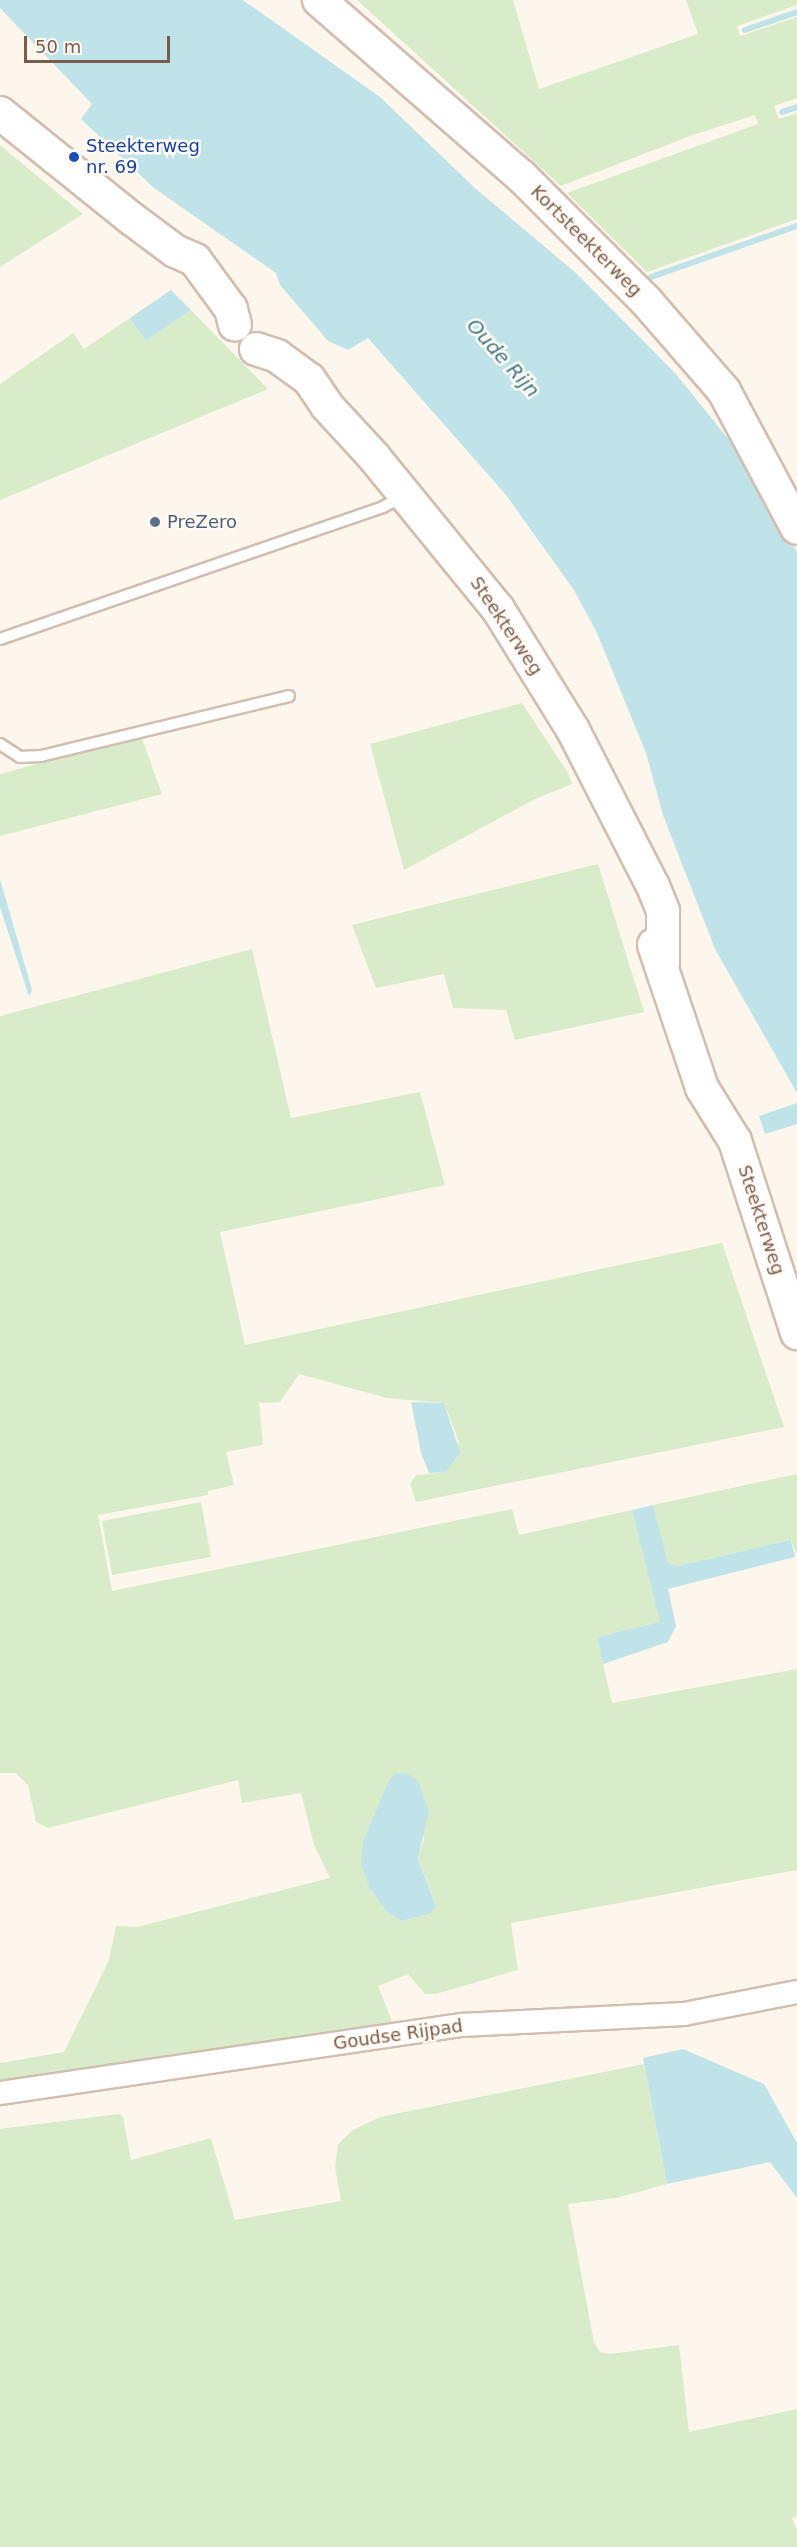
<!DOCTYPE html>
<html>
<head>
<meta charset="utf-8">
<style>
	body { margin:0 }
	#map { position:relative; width:797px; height:2547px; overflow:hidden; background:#fdf6ec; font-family:"DejaVu Sans",sans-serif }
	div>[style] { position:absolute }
	.green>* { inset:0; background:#d8ecc9 }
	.water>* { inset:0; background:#bfe3e8 }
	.stream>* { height:6px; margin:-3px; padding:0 3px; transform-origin:3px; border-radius:3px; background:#bfe3e8 }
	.roads { filter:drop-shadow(2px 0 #d1beb0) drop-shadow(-2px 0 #d1beb0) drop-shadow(0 2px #d1beb0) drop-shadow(0 -2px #d1beb0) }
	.lane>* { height:10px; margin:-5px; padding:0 5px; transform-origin:5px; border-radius:5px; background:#fff }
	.street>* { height:22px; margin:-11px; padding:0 11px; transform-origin:11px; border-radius:11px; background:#fff }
	.secondary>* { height:32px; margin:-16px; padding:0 16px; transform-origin:16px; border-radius:16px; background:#fff }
	.dots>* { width:16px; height:16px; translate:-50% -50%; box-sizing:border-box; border:3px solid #fffaf3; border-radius:50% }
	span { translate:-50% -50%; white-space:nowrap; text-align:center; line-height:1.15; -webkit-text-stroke:5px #fffaf3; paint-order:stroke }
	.transit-label { font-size:18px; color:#164399 }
	.left { translate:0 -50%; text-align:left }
	.street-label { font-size:18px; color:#7a5c4d }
	.service-label { font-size:18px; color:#4e5e75 }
	.water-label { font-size:20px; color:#437c86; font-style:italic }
	.scale { position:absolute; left:24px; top:36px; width:146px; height:27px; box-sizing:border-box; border:3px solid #7a5c4d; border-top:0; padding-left:8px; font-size:18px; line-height:21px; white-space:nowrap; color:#7a5c4d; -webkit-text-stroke:4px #fffaf3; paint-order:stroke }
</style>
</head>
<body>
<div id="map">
	<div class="green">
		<div style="clip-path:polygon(357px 0,513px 0,539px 89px,698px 34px,686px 0,797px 0,797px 5px,737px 26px,740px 36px,797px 17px,797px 98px,774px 106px,779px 119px,797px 113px,797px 219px,647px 272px,567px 193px,758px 124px,755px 115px,690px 136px,561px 186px)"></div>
		<div style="clip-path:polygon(0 145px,83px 214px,0 267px)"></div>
		<div style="clip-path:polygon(191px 310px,268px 389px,0 500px,0 384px,73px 333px,84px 349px,130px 318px,146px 341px)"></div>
		<div style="clip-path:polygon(522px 703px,568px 773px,572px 784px,533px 800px,404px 870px,370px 744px)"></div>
		<div style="clip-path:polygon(141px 736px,162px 794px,0 836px,0 774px)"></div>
		<div style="clip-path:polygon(598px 864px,644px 1012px,515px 1040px,506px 1010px,453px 1008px,444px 974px,376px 988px,352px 925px)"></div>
		<div style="clip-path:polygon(evenodd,252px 949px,291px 1118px,420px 1092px,445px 1185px,220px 1232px,245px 1345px,722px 1243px,784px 1427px,416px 1502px,410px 1484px,416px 1475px,446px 1472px,459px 1442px,444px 1403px,387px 1398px,299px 1374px,280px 1402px,259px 1403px,263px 1445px,226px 1452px,234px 1485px,208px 1491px,208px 1495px,98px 1515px,112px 1591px,512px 1509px,519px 1535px,632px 1510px,661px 1622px,597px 1637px,612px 1703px,797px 1669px,797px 1870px,511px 1923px,518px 1970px,436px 1994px,425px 1994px,408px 1974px,378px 1986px,395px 2029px,0 2084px,0 2063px,64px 2052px,109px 1960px,116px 1926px,137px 1927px,330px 1878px,314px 1845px,301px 1793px,242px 1803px,238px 1780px,48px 1828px,36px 1822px,28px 1785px,16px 1773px,0 1773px,0 1016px,252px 949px,406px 1773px,424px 1838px,418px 1857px,436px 1905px,430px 1914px,401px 1921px,387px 1912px,370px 1889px,363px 1841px,388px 1782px,394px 1774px,406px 1773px)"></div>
		<div style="clip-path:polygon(797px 1474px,797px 1555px,791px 1540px,677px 1566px,667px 1563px,653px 1505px)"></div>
		<div style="clip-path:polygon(201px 1502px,211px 1557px,112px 1575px,102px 1521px)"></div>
		<div style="clip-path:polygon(644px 2064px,667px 2184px,616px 2198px,568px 2204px,594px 2342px,600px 2352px,610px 2354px,679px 2345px,689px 2432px,797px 2409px,797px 2516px,792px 2518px,797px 2531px,797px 2547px,0 2547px,0 2129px,119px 2114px,123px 2117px,131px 2160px,211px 2138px,235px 2220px,341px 2201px,335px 2167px,338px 2144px,353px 2130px,380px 2117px)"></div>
	</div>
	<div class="water">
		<div style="clip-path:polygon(0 0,243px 0,380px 97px,476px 189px,576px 273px,676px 374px,729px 440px,797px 552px,797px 1093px,715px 949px,663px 815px,646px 753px,597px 633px,574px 590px,506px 495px,368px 338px,348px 350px,328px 341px,280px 285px,276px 273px,154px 188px,81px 119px,92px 104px,0 8px)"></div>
		<div style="clip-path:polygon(171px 290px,191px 310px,146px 341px,130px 318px)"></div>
		<div style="clip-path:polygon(0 879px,32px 990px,29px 996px,0 907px)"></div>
		<div style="clip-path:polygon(797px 1103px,797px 1124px,765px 1134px,759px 1116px)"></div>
		<div style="clip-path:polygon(411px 1402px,444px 1403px,460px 1452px,446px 1472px,429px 1473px,421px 1453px)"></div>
		<div style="clip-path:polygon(653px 1505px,668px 1563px,677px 1566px,791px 1540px,795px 1557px,668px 1589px,676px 1626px,668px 1642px,603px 1664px,597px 1637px,660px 1622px,632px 1510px)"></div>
		<div style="clip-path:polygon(406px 1773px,418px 1781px,429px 1811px,418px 1858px,436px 1906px,430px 1914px,401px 1921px,387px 1912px,370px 1889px,361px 1864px,363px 1841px,388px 1782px,394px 1774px)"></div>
		<div style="clip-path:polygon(683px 2049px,764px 2084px,797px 2143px,797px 2198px,770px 2162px,667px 2184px,643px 2058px)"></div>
	</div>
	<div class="stream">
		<div style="left:745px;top:30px;width:55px;rotate:-19.1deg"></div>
		<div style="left:782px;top:112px;width:16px;rotate:-18deg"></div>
		<div style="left:651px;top:277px;width:155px;rotate:-19.3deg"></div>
	</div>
	<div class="roads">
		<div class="lane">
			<div style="left:0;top:639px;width:405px;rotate:-19deg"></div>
			<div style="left:383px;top:507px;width:21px;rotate:-28deg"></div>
			<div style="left:0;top:744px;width:24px;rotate:33deg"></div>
			<div style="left:20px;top:757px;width:21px;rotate:-3deg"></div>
			<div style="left:41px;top:756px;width:255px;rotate:-13.6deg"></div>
		</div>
		<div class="street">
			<div style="left:0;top:2093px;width:466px;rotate:-8.4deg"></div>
			<div style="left:461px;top:2025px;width:223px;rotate:-2.8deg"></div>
			<div style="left:684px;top:2014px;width:115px;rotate:-11deg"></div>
		</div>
		<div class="secondary">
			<div style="left:319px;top:0;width:268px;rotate:41.1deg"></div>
			<div style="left:521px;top:176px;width:178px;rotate:45deg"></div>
			<div style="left:647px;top:302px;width:118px;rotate:49.1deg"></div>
			<div style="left:724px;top:391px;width:155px;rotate:61.9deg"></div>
			<div style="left:0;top:113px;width:169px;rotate:38.8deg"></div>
			<div style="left:132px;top:219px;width:54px;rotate:36.7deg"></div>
			<div style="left:175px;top:251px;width:22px;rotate:24deg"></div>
			<div style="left:195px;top:260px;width:61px;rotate:53.7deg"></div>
			<div style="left:231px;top:309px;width:16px;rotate:76deg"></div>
			<div style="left:256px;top:349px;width:22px;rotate:18deg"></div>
			<div style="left:277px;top:356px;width:39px;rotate:36deg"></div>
			<div style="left:309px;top:379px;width:32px;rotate:56deg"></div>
			<div style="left:327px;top:406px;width:69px;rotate:47.3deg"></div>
			<div style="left:374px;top:457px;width:196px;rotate:50.8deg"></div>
			<div style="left:498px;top:609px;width:142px;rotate:58.2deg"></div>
			<div style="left:573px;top:730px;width:175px;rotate:62.9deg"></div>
			<div style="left:653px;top:886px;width:27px;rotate:68deg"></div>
			<div style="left:663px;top:911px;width:52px;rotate:90deg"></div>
			<div style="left:654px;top:945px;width:151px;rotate:71.4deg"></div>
			<div style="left:702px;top:1088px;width:62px;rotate:58.1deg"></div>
			<div style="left:735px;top:1141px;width:202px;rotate:72.1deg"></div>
		</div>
	</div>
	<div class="dots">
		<div style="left:74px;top:157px;background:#1a4fb4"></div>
		<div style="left:155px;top:522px;background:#5c6f8a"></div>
	</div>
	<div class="transit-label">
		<span class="left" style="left:86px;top:157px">Steekterweg<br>nr. 69</span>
	</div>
	<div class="street-label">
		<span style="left:586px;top:241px;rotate:45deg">Kortsteekterweg</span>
		<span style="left:506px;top:626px;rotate:56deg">Steekterweg</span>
		<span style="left:761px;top:1220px;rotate:72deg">Steekterweg</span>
		<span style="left:398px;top:2035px;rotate:-8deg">Goudse Rijpad</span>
	</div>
	<div class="service-label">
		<span class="left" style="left:167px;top:522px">PreZero</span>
	</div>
	<div class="water-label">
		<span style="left:503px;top:358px;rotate:48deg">Oude Rijn</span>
	</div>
	<div class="scale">50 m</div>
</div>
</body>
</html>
